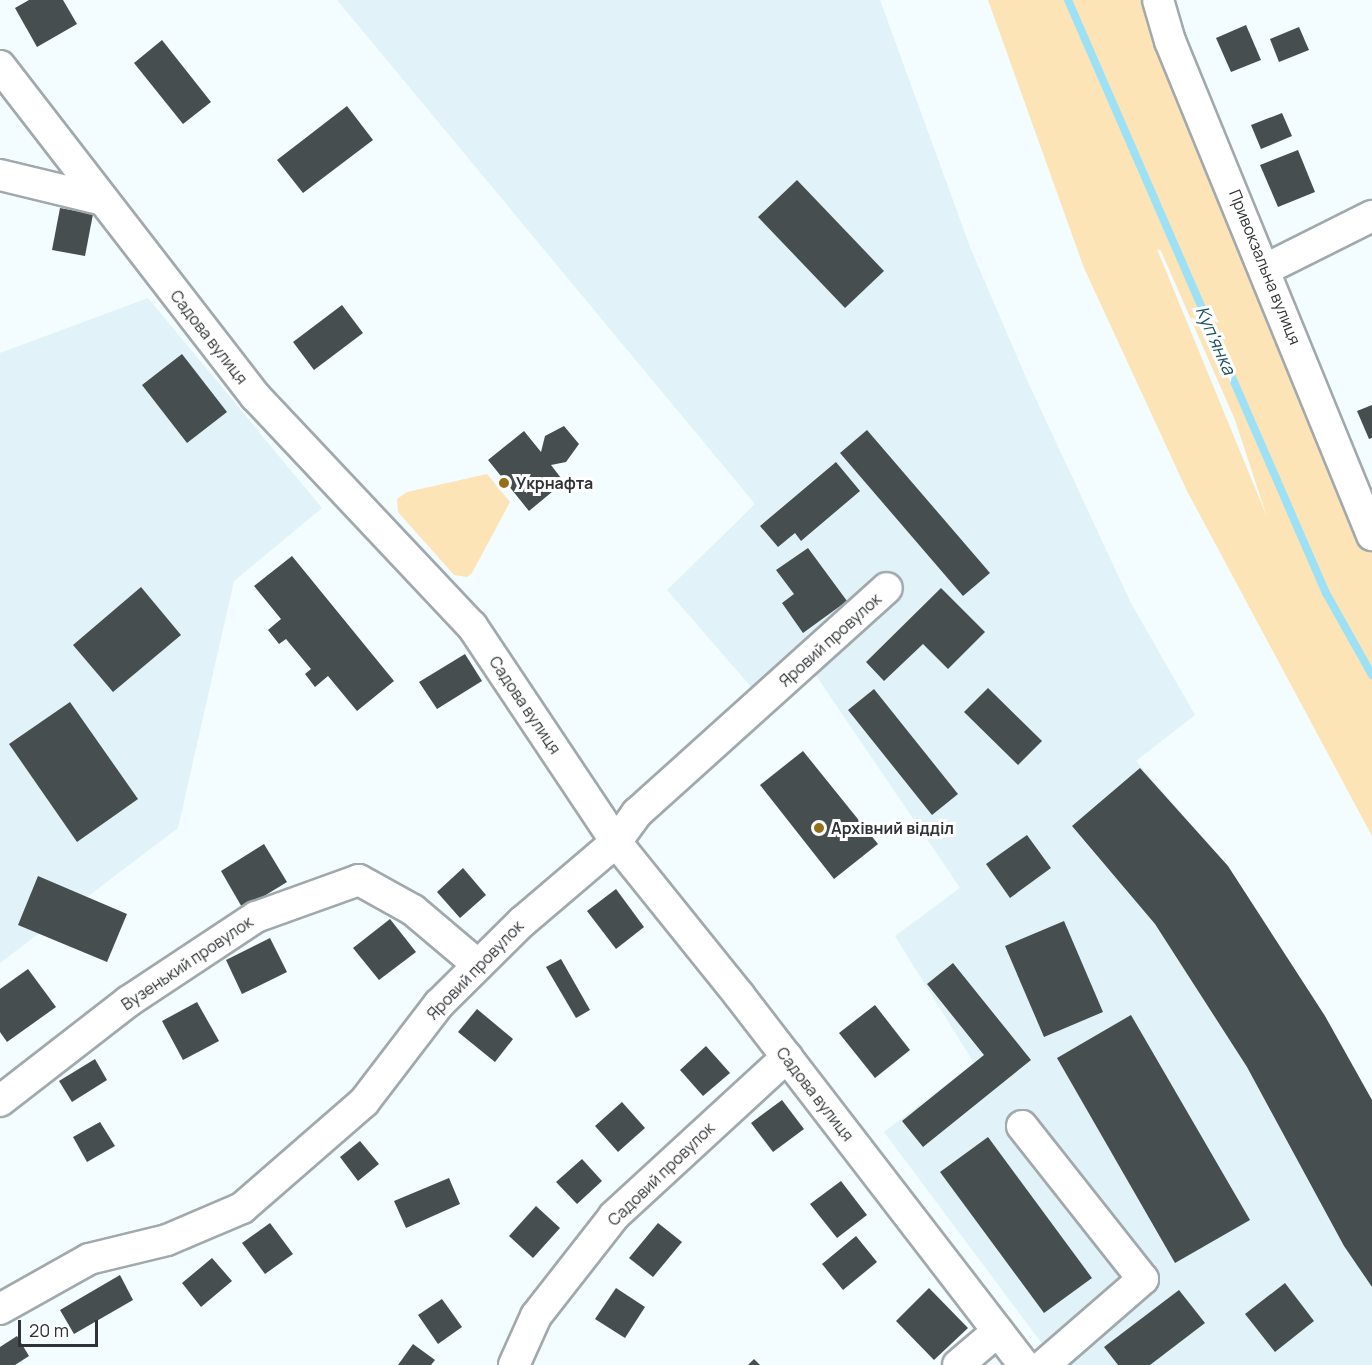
<!DOCTYPE html>
<html>
<head>
<meta charset="utf-8">
<style>
	body { margin:0 }
	#map { position:relative; width:1372px; height:1365px; overflow:hidden; background:#f3fcff; font-family:Manrope,sans-serif }
	div>[style] { position:absolute }
	.built>* { inset:0; background:#e1f3f9 }
	.green>* { inset:0; background:#fce4b7 }
	.stream>* { height:8px; margin:-4px; padding:0 4px; transform-origin:4px; border-radius:4px; background:#9ce1f6 }
	.building>* { inset:0; background:#464e50 }
	.roads { filter:drop-shadow(2px 0 #a1a9ac) drop-shadow(-2px 0 #a1a9ac) drop-shadow(0 2px #a1a9ac) drop-shadow(0 -2px #a1a9ac) }
	.minor>* { height:30px; margin:-15px; padding:0 15px; transform-origin:15px; border-radius:15px; background:#fff }
	.dots>* { width:16px; height:16px; translate:-50% -50%; box-sizing:border-box; border:3px solid #fff; border-radius:50% }
	span { translate:-50% -50%; white-space:nowrap; text-align:center; line-height:1.15; -webkit-text-stroke:6px #fff; paint-order:stroke }
	.street-label { font-size:16px; color:#303335 }
	.poi-label { font-size:16px; color:#303335; font-weight:700 }
	.left { translate:0 -50%; text-align:left }
	.water-label { font-size:18px; color:#185160; font-style:italic }
	.scale { position:absolute; left:18px; top:1320px; width:80px; height:27px; box-sizing:border-box; border:3px solid #303335; border-top:0; padding-left:8px; font-size:18px; line-height:21px; white-space:nowrap; color:#303335; -webkit-text-stroke:4px #fff; paint-order:stroke }
</style>
</head>
<body>
<div id="map">
	<div class="built">
		<div style="clip-path:polygon(337px 0,880px 0,970px 247px,1028px 382px,1131px 603px,1195px 715px,1136px 761px,1228px 866px,1372px 1109px,1372px 1365px,1058px 1365px,884px 1132px,974px 1063px,895px 936px,960px 888px,813px 671px,772px 711px,667px 590px,755px 504px)"></div>
		<div style="clip-path:polygon(148px 298px,322px 508px,234px 581px,178px 828px,0 963px,0 353px)"></div>
	</div>
	<div class="green">
		<div style="clip-path:polygon(evenodd,988px 0,1158px 0,1372px 535px,1372px 836px,1187px 491px,1084px 268px,988px 0,1157px 249px,1161px 251px,1235px 420px,1267px 517px,1157px 249px)"></div>
		<div style="clip-path:polygon(487px 474px,510px 502px,472px 573px,467px 577px,454px 575px,398px 512px,397px 499px,407px 492px)"></div>
	</div>
	<div class="stream">
		<div style="left:1068px;top:0;width:647px;rotate:66.49deg"></div>
		<div style="left:1326px;top:593px;width:94px;rotate:60.7deg"></div>
	</div>
	<div class="building">
		<div style="clip-path:polygon(29px 0,63px 0,77px 24px,37px 47px,15px 8px)"></div>
		<div style="clip-path:polygon(1246px 25px,1261px 60px,1231px 72px,1216px 38px)"></div>
		<div style="clip-path:polygon(1299px 27px,1309px 50px,1279px 62px,1270px 39px)"></div>
		<div style="clip-path:polygon(162px 40px,211px 102px,183px 124px,134px 63px)"></div>
		<div style="clip-path:polygon(347px 106px,373px 140px,303px 193px,277px 160px)"></div>
		<div style="clip-path:polygon(1282px 113px,1292px 136px,1261px 149px,1251px 125px)"></div>
		<div style="clip-path:polygon(1298px 150px,1315px 192px,1278px 207px,1260px 165px)"></div>
		<div style="clip-path:polygon(797px 180px,884px 271px,845px 308px,758px 217px)"></div>
		<div style="clip-path:polygon(60px 208px,93px 214px,85px 256px,52px 250px)"></div>
		<div style="clip-path:polygon(342px 305px,363px 333px,314px 370px,293px 342px)"></div>
		<div style="clip-path:polygon(182px 354px,227px 412px,187px 443px,142px 385px)"></div>
		<div style="clip-path:polygon(1372px 405px,1372px 438px,1369px 439px,1357px 411px)"></div>
		<div style="clip-path:polygon(564px 426px,579px 444px,566px 462px,551px 465px,564px 482px,529px 511px,488px 460px,524px 431px,541px 452px,545px 436px)"></div>
		<div style="clip-path:polygon(867px 430px,990px 573px,963px 596px,840px 453px)"></div>
		<div style="clip-path:polygon(836px 462px,860px 491px,801px 541px,795px 533px,778px 547px,760px 526px)"></div>
		<div style="clip-path:polygon(808px 548px,847px 601px,803px 633px,782px 603px,794px 594px,776px 570px)"></div>
		<div style="clip-path:polygon(292px 556px,394px 681px,357px 711px,328px 676px,315px 687px,305px 674px,311px 669px,286px 639px,279px 644px,268px 630px,281px 619px,254px 586px)"></div>
		<div style="clip-path:polygon(141px 587px,181px 635px,113px 692px,73px 645px)"></div>
		<div style="clip-path:polygon(941px 588px,985px 632px,948px 669px,923px 644px,884px 681px,866px 662px)"></div>
		<div style="clip-path:polygon(465px 654px,482px 681px,437px 709px,419px 682px)"></div>
		<div style="clip-path:polygon(988px 688px,1042px 741px,1018px 765px,964px 712px)"></div>
		<div style="clip-path:polygon(874px 689px,958px 794px,932px 815px,848px 710px)"></div>
		<div style="clip-path:polygon(70px 702px,138px 799px,77px 842px,9px 744px)"></div>
		<div style="clip-path:polygon(803px 751px,878px 844px,834px 879px,760px 785px)"></div>
		<div style="clip-path:polygon(1140px 768px,1228px 866px,1325px 1016px,1372px 1100px,1372px 1287px,1344px 1246px,1247px 1067px,1155px 924px,1072px 826px)"></div>
		<div style="clip-path:polygon(1027px 835px,1051px 868px,1010px 898px,986px 864px)"></div>
		<div style="clip-path:polygon(264px 844px,287px 882px,243px 909px,221px 871px)"></div>
		<div style="clip-path:polygon(463px 868px,486px 895px,460px 918px,437px 892px)"></div>
		<div style="clip-path:polygon(38px 876px,127px 914px,107px 962px,18px 925px)"></div>
		<div style="clip-path:polygon(616px 889px,644px 927px,616px 949px,587px 911px)"></div>
		<div style="clip-path:polygon(390px 919px,416px 952px,379px 980px,353px 948px)"></div>
		<div style="clip-path:polygon(1064px 921px,1103px 1012px,1044px 1037px,1005px 946px)"></div>
		<div style="clip-path:polygon(270px 938px,287px 972px,242px 994px,226px 960px)"></div>
		<div style="clip-path:polygon(561px 959px,590px 1010px,576px 1018px,546px 967px)"></div>
		<div style="clip-path:polygon(953px 963px,1031px 1060px,923px 1147px,902px 1121px,984px 1055px,927px 984px)"></div>
		<div style="clip-path:polygon(28px 969px,56px 1007px,7px 1042px,0 1032px,0 989px)"></div>
		<div style="clip-path:polygon(197px 1002px,219px 1041px,183px 1060px,162px 1021px)"></div>
		<div style="clip-path:polygon(875px 1005px,910px 1050px,875px 1078px,839px 1033px)"></div>
		<div style="clip-path:polygon(477px 1009px,513px 1039px,495px 1062px,458px 1032px)"></div>
		<div style="clip-path:polygon(1131px 1015px,1250px 1220px,1175px 1263px,1057px 1058px)"></div>
		<div style="clip-path:polygon(706px 1046px,730px 1073px,703px 1096px,680px 1070px)"></div>
		<div style="clip-path:polygon(95px 1059px,107px 1080px,72px 1102px,59px 1081px)"></div>
		<div style="clip-path:polygon(782px 1100px,804px 1129px,773px 1152px,751px 1123px)"></div>
		<div style="clip-path:polygon(622px 1102px,645px 1128px,618px 1152px,595px 1126px)"></div>
		<div style="clip-path:polygon(100px 1122px,115px 1146px,87px 1162px,73px 1137px)"></div>
		<div style="clip-path:polygon(988px 1137px,1092px 1278px,1044px 1313px,940px 1172px)"></div>
		<div style="clip-path:polygon(360px 1141px,379px 1164px,358px 1181px,340px 1157px)"></div>
		<div style="clip-path:polygon(582px 1159px,602px 1181px,577px 1204px,556px 1182px)"></div>
		<div style="clip-path:polygon(449px 1178px,460px 1204px,406px 1228px,394px 1201px)"></div>
		<div style="clip-path:polygon(841px 1181px,867px 1215px,837px 1238px,810px 1204px)"></div>
		<div style="clip-path:polygon(536px 1206px,560px 1228px,533px 1258px,509px 1236px)"></div>
		<div style="clip-path:polygon(270px 1223px,293px 1254px,265px 1274px,242px 1243px)"></div>
		<div style="clip-path:polygon(658px 1223px,682px 1242px,653px 1277px,629px 1258px)"></div>
		<div style="clip-path:polygon(856px 1236px,877px 1262px,843px 1290px,822px 1264px)"></div>
		<div style="clip-path:polygon(212px 1258px,232px 1281px,201px 1307px,182px 1283px)"></div>
		<div style="clip-path:polygon(120px 1275px,133px 1300px,74px 1334px,60px 1310px)"></div>
		<div style="clip-path:polygon(1285px 1283px,1314px 1321px,1275px 1352px,1245px 1314px)"></div>
		<div style="clip-path:polygon(616px 1288px,645px 1307px,625px 1338px,595px 1319px)"></div>
		<div style="clip-path:polygon(929px 1288px,968px 1328px,934px 1360px,896px 1321px)"></div>
		<div style="clip-path:polygon(1179px 1290px,1205px 1323px,1150px 1365px,1118px 1365px,1104px 1347px)"></div>
		<div style="clip-path:polygon(442px 1299px,462px 1327px,438px 1344px,418px 1315px)"></div>
		<div style="clip-path:polygon(17px 1336px,29px 1356px,15px 1365px,0 1365px,0 1347px)"></div>
		<div style="clip-path:polygon(413px 1344px,435px 1360px,431px 1365px,398px 1365px)"></div>
		<div style="clip-path:polygon(754px 1359px,760px 1365px,748px 1365px)"></div>
	</div>
	<div class="roads">
		<div class="minor">
			<div style="left:1158px;top:0;width:43px;rotate:73.7deg"></div>
			<div style="left:1170px;top:41px;width:534px;rotate:67.76deg"></div>
			<div style="left:0;top:66px;width:418px;rotate:52.3deg"></div>
			<div style="left:256px;top:397px;width:315px;rotate:46.7deg"></div>
			<div style="left:472px;top:626px;width:260px;rotate:56.3deg"></div>
			<div style="left:616px;top:842px;width:196px;rotate:51.2deg"></div>
			<div style="left:739px;top:995px;width:467px;rotate:52.4deg"></div>
			<div style="left:0;top:175px;width:106px;rotate:13.6deg"></div>
			<div style="left:1266px;top:269px;width:119px;rotate:-26.6deg"></div>
			<div style="left:0;top:1101px;width:163px;rotate:-37.8deg"></div>
			<div style="left:129px;top:1001px;width:152px;rotate:-33.5deg"></div>
			<div style="left:256px;top:917px;width:109px;rotate:-19.8deg"></div>
			<div style="left:359px;top:880px;width:62px;rotate:29.1deg"></div>
			<div style="left:413px;top:910px;width:85px;rotate:40.2deg"></div>
			<div style="left:1022px;top:1126px;width:195px;rotate:51.7deg"></div>
			<div style="left:1143px;top:1279px;width:131px;rotate:139deg"></div>
			<div style="left:0;top:1309px;width:102px;rotate:-29.3deg"></div>
			<div style="left:89px;top:1259px;width:80px;rotate:-13.7deg"></div>
			<div style="left:167px;top:1240px;width:82px;rotate:-23.1deg"></div>
			<div style="left:242px;top:1208px;width:162px;rotate:-41deg"></div>
			<div style="left:364px;top:1102px;width:123px;rotate:-52.6deg"></div>
			<div style="left:439px;top:1004px;width:117px;rotate:-44.7deg"></div>
			<div style="left:522px;top:922px;width:123px;rotate:-40.4deg"></div>
			<div style="left:616px;top:842px;width:36px;rotate:-54deg"></div>
			<div style="left:637px;top:813px;width:336px;rotate:-42deg"></div>
			<div style="left:514px;top:1365px;width:54px;rotate:-65.8deg"></div>
			<div style="left:536px;top:1316px;width:127px;rotate:-52deg"></div>
			<div style="left:614px;top:1216px;width:235px;rotate:-42.6deg"></div>
			<div style="left:958px;top:1365px;width:52px;rotate:-40.4deg"></div>
		</div>
	</div>
	<div class="dots">
		<div style="left:504px;top:483px;background:#956f19"></div>
		<div style="left:819px;top:828px;background:#956f19"></div>
	</div>
	<div class="street-label">
		<span style="left:1265px;top:267px;rotate:68deg">Привокзальна вулиця</span>
		<span style="left:209px;top:337px;rotate:52deg">Садова вулиця</span>
		<span style="left:830px;top:640px;rotate:-42deg">Яровий провулок</span>
		<span style="left:525px;top:705px;rotate:56deg">Садова вулиця</span>
		<span style="left:187px;top:963px;rotate:-34deg">Вузенький провулок</span>
		<span style="left:475px;top:970px;rotate:-46deg">Яровий провулок</span>
		<span style="left:815px;top:1094px;rotate:52deg">Садова вулиця</span>
		<span style="left:661px;top:1174px;rotate:-44deg">Садовий провулок</span>
	</div>
	<div class="poi-label">
		<span class="left" style="left:516px;top:483px">Укрнафта</span>
		<span class="left" style="left:831px;top:828px">Архівний відділ</span>
	</div>
	<div class="water-label">
		<span style="left:1216px;top:340px;rotate:66deg">Куп'янка</span>
	</div>
	<div class="scale">20 m</div>
</div>
</body>
</html>
